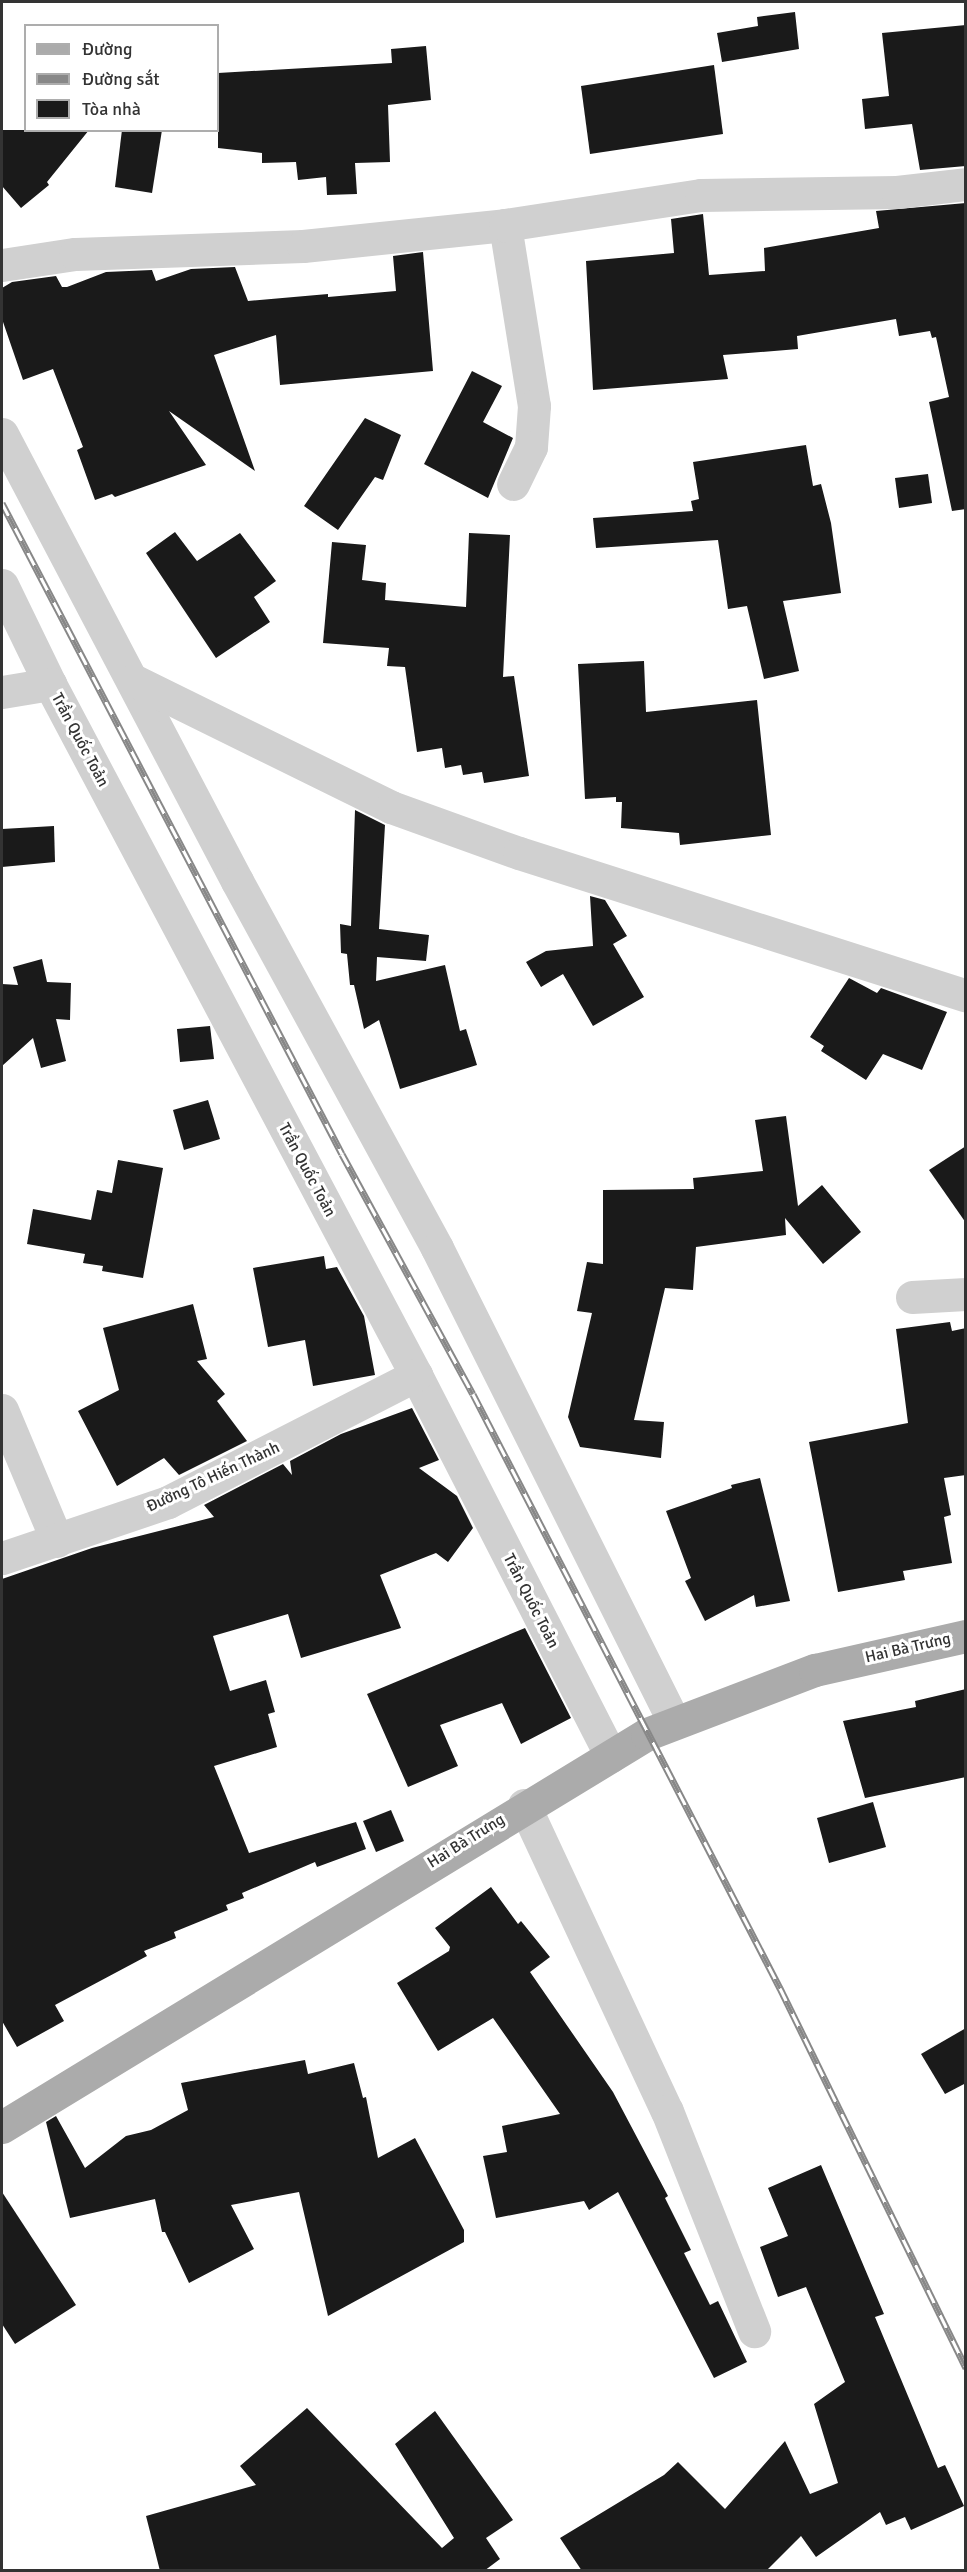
<!DOCTYPE html>
<html>
<head>
<meta charset="utf-8">
<style>
	body { margin:0 }
	#map { position:relative; width:967px; height:2572px; overflow:hidden; background:#fff; font-family:Signika,sans-serif }
	div>[style] { position:absolute }
	.building>* { inset:0; background:#1a1a1a }
	.minor>* { height:33px; margin:-16.5px; padding:0 16.5px; transform-origin:16.5px; border-radius:16.5px; background:#d0d0d0 }
	.major>* { height:33px; margin:-16.5px; padding:0 16.5px; transform-origin:16.5px; border-radius:16.5px; background:#ababab }
	.rail>* { height:7px; margin-top:-3.5px; transform-origin:0; background:repeating-linear-gradient(90deg,#fff 0 14px,#888 0 28px); box-sizing:border-box; border-block:2px solid #888 }
	span { translate:-50% -50%; white-space:nowrap; text-align:center; line-height:1.15; -webkit-text-stroke:6px #fff; paint-order:stroke }
	.street-label { font-size:16px; color:#333 }
	.frame { position:absolute; inset:0; border:3px solid #333; pointer-events:none }
	.legend { position:absolute; left:24px; top:24px; width:195px; height:108px; box-sizing:border-box; background:#fff; border:2px solid #adadad; margin:0; padding:8px 10px; list-style:none; font-size:18px; color:#333 }
	.legend li { display:flex; align-items:center; gap:12px; height:30px }
	.legend b { width:30px; border:2px solid #adadad }
</style>
</head>
<body>
<div id="map">
	<div class="building">
		<div style="clip-path:polygon(795px 12px,799px 49px,722px 62px,717px 33px,758px 26px,757px 17px)"></div>
		<div style="clip-path:polygon(966px 25px,966px 166px,920px 170px,912px 124px,865px 129px,862px 99px,889px 96px,882px 33px)"></div>
		<div style="clip-path:polygon(426px 46px,431px 100px,388px 105px,390px 162px,355px 163px,357px 194px,327px 195px,326px 177px,298px 180px,296px 162px,262px 163px,262px 153px,218px 148px,218px 73px,392px 63px,391px 49px)"></div>
		<div style="clip-path:polygon(714px 65px,723px 134px,590px 154px,581px 86px)"></div>
		<div style="clip-path:polygon(2px 130px,89px 130px,47px 182px,49px 185px,21px 208px,2px 186px)"></div>
		<div style="clip-path:polygon(122px 130px,162px 130px,152px 193px,115px 187px)"></div>
		<div style="clip-path:polygon(966px 203px,966px 509px,952px 511px,929px 402px,949px 397px,936px 337px,932px 338px,930px 331px,899px 336px,896px 319px,797px 336px,798px 349px,723px 355px,728px 379px,593px 390px,586px 261px,674px 253px,671px 219px,703px 214px,709px 275px,765px 271px,764px 248px,879px 228px,876px 211px)"></div>
		<div style="clip-path:polygon(423px 252px,433px 371px,280px 385px,276px 335px,214px 355px,255px 471px,169px 411px,206px 465px,115px 497px,112px 494px,95px 500px,77px 450px,83px 447px,53px 369px,23px 380px,2px 319px,2px 288px,12px 282px,56px 276px,62px 287px,67px 287px,106px 272px,152px 270px,156px 281px,191px 269px,235px 267px,248px 301px,328px 294px,328px 297px,396px 291px,393px 256px)"></div>
		<div style="clip-path:polygon(472px 371px,502px 386px,483px 422px,513px 438px,488px 498px,424px 464px)"></div>
		<div style="clip-path:polygon(365px 418px,401px 435px,383px 480px,375px 477px,338px 530px,304px 506px)"></div>
		<div style="clip-path:polygon(806px 445px,813px 486px,821px 484px,831px 523px,841px 593px,783px 601px,799px 671px,764px 679px,747px 606px,728px 609px,718px 540px,596px 548px,593px 518px,693px 511px,691px 501px,699px 499px,693px 462px)"></div>
		<div style="clip-path:polygon(928px 474px,932px 503px,899px 508px,895px 478px)"></div>
		<div style="clip-path:polygon(175px 532px,197px 561px,240px 533px,276px 581px,254px 597px,270px 622px,216px 658px,146px 553px)"></div>
		<div style="clip-path:polygon(469px 533px,510px 535px,503px 677px,514px 676px,529px 776px,484px 783px,482px 772px,463px 775px,461px 765px,445px 768px,442px 748px,417px 752px,405px 667px,387px 666px,389px 648px,323px 643px,332px 542px,366px 545px,362px 580px,386px 583px,385px 600px,466px 607px)"></div>
		<div style="clip-path:polygon(644px 661px,646px 712px,757px 700px,771px 835px,680px 845px,679px 833px,621px 828px,622px 802px,616px 802px,616px 797px,585px 799px,578px 664px)"></div>
		<div style="clip-path:polygon(355px 810px,385px 825px,379px 929px,429px 935px,426px 961px,377px 957px,376px 981px,445px 965px,460px 1031px,466px 1029px,477px 1065px,400px 1089px,379px 1020px,364px 1029px,354px 985px,350px 985px,347px 954px,341px 953px,340px 924px,351px 926px)"></div>
		<div style="clip-path:polygon(54px 826px,55px 862px,2px 867px,2px 829px)"></div>
		<div style="clip-path:polygon(590px 896px,605px 900px,627px 936px,613px 944px,644px 997px,593px 1026px,563px 974px,541px 987px,526px 962px,546px 951px,593px 946px)"></div>
		<div style="clip-path:polygon(42px 959px,47px 982px,71px 983px,70px 1020px,56px 1019px,66px 1061px,41px 1068px,33px 1038px,2px 1066px,2px 984px,18px 985px,13px 967px)"></div>
		<div style="clip-path:polygon(849px 978px,877px 993px,881px 988px,947px 1012px,922px 1070px,883px 1054px,866px 1080px,821px 1051px,824px 1046px,810px 1037px)"></div>
		<div style="clip-path:polygon(210px 1026px,214px 1059px,180px 1062px,177px 1029px)"></div>
		<div style="clip-path:polygon(208px 1100px,220px 1139px,184px 1150px,173px 1110px)"></div>
		<div style="clip-path:polygon(786px 1116px,798px 1206px,822px 1185px,861px 1232px,823px 1264px,785px 1218px,786px 1235px,696px 1247px,693px 1290px,665px 1288px,634px 1420px,664px 1422px,661px 1458px,580px 1447px,568px 1417px,592px 1313px,577px 1311px,587px 1262px,603px 1264px,603px 1190px,694px 1189px,693px 1178px,763px 1171px,755px 1120px)"></div>
		<div style="clip-path:polygon(966px 1146px,966px 1223px,929px 1170px)"></div>
		<div style="clip-path:polygon(118px 1160px,163px 1168px,143px 1278px,102px 1271px,103px 1266px,83px 1263px,85px 1254px,27px 1244px,33px 1209px,91px 1220px,97px 1190px,112px 1193px)"></div>
		<div style="clip-path:polygon(324px 1256px,326px 1269px,337px 1267px,364px 1316px,375px 1375px,313px 1386px,305px 1340px,268px 1347px,253px 1268px)"></div>
		<div style="clip-path:polygon(193px 1304px,207px 1359px,197px 1361px,225px 1394px,217px 1401px,247px 1441px,179px 1475px,164px 1458px,117px 1486px,78px 1411px,119px 1390px,103px 1328px)"></div>
		<div style="clip-path:polygon(950px 1322px,952px 1331px,966px 1328px,966px 1475px,944px 1478px,951px 1515px,944px 1517px,952px 1563px,903px 1571px,905px 1580px,838px 1592px,809px 1442px,908px 1423px,896px 1329px)"></div>
		<div style="clip-path:polygon(412px 1408px,439px 1460px,419px 1468px,457px 1496px,473px 1528px,448px 1562px,436px 1553px,380px 1575px,401px 1628px,301px 1658px,288px 1614px,213px 1636px,230px 1691px,266px 1680px,275px 1712px,268px 1714px,277px 1747px,214px 1766px,249px 1853px,356px 1822px,366px 1849px,317px 1867px,315px 1862px,242px 1893px,244px 1898px,226px 1905px,228px 1910px,174px 1932px,176px 1938px,144px 1951px,147px 1956px,55px 2005px,64px 2021px,17px 2047px,2px 2021px,2px 1579px,92px 1548px,214px 1517px,204px 1505px,283px 1464px,292px 1475px,290px 1461px,341px 1434px)"></div>
		<div style="clip-path:polygon(760px 1478px,790px 1601px,756px 1607px,754px 1595px,705px 1621px,685px 1581px,691px 1578px,666px 1511px,732px 1488px,731px 1485px)"></div>
		<div style="clip-path:polygon(525px 1628px,571px 1718px,521px 1744px,502px 1703px,440px 1725px,458px 1766px,408px 1787px,367px 1694px)"></div>
		<div style="clip-path:polygon(966px 1689px,966px 1777px,865px 1798px,843px 1721px,916px 1707px,915px 1701px)"></div>
		<div style="clip-path:polygon(873px 1802px,886px 1847px,829px 1863px,817px 1818px)"></div>
		<div style="clip-path:polygon(391px 1810px,404px 1841px,376px 1852px,363px 1821px)"></div>
		<div style="clip-path:polygon(491px 1887px,518px 1924px,521px 1921px,550px 1957px,530px 1972px,613px 2092px,668px 2196px,665px 2198px,691px 2250px,684px 2253px,710px 2305px,718px 2301px,747px 2362px,714px 2378px,618px 2192px,589px 2210px,584px 2201px,496px 2218px,483px 2156px,507px 2152px,502px 2126px,560px 2114px,493px 2018px,438px 2051px,397px 1983px,449px 1951px,450px 1947px,435px 1928px)"></div>
		<div style="clip-path:polygon(966px 2028px,966px 2083px,945px 2094px,921px 2054px)"></div>
		<div style="clip-path:polygon(305px 2060px,308px 2074px,354px 2063px,363px 2098px,366px 2097px,378px 2158px,415px 2138px,464px 2230px,464px 2242px,328px 2316px,299px 2192px,231px 2205px,254px 2249px,189px 2283px,165px 2232px,162px 2232px,155px 2199px,70px 2218px,46px 2122px,56px 2116px,85px 2168px,126px 2136px,151px 2130px,188px 2110px,181px 2083px)"></div>
		<div style="clip-path:polygon(821px 2165px,884px 2314px,875px 2317px,938px 2468px,945px 2465px,964px 2506px,911px 2530px,905px 2517px,886px 2525px,880px 2512px,816px 2557px,801px 2536px,766px 2571px,582px 2571px,560px 2538px,664px 2475px,678px 2462px,725px 2509px,785px 2441px,810px 2494px,838px 2483px,814px 2404px,845px 2382px,806px 2287px,778px 2297px,760px 2247px,788px 2236px,768px 2188px)"></div>
		<div style="clip-path:polygon(2px 2192px,76px 2305px,15px 2344px,2px 2324px)"></div>
		<div style="clip-path:polygon(307px 2408px,442px 2548px,454px 2538px,395px 2444px,435px 2411px,513px 2520px,486px 2538px,500px 2559px,484px 2571px,160px 2571px,146px 2516px,256px 2485px,240px 2466px)"></div>
	</div>
	<div class="minor">
		<div style="left:505px;top:225px;width:183px;rotate:80.9deg"></div>
		<div style="left:534px;top:406px;width:41px;rotate:94.2deg"></div>
		<div style="left:531px;top:447px;width:41px;rotate:115.9deg"></div>
		<div style="left:2px;top:265px;width:74px;rotate:-8.6deg"></div>
		<div style="left:75px;top:254px;width:228px;rotate:-2deg"></div>
		<div style="left:303px;top:246px;width:203px;rotate:-5.9deg"></div>
		<div style="left:505px;top:225px;width:198px;rotate:-8.7deg"></div>
		<div style="left:701px;top:195px;width:196px;rotate:-0.9deg"></div>
		<div style="left:897px;top:192px;width:69px;rotate:-6.6deg"></div>
		<div style="left:2px;top:434px;width:505px;rotate:62.27deg"></div>
		<div style="left:237px;top:881px;width:418px;rotate:61.4deg"></div>
		<div style="left:437px;top:1248px;width:530px;rotate:63.43deg"></div>
		<div style="left:2px;top:585px;width:110px;rotate:64.1deg"></div>
		<div style="left:50px;top:684px;width:782px;rotate:62.09deg"></div>
		<div style="left:416px;top:1375px;width:428px;rotate:62.9deg"></div>
		<div style="left:133px;top:680px;width:288px;rotate:26.2deg"></div>
		<div style="left:391px;top:807px;width:136px;rotate:19.8deg"></div>
		<div style="left:519px;top:853px;width:469px;rotate:17.7deg"></div>
		<div style="left:2px;top:692px;width:49px;rotate:-9.5deg"></div>
		<div style="left:912px;top:1297px;width:54px;rotate:-3.2deg"></div>
		<div style="left:2px;top:1410px;width:142px;rotate:67.2deg"></div>
		<div style="left:2px;top:1558px;width:175px;rotate:-18.6deg"></div>
		<div style="left:168px;top:1502px;width:279px;rotate:-27.1deg"></div>
		<div style="left:524px;top:1805px;width:338px;rotate:65deg"></div>
		<div style="left:667px;top:2111px;width:237px;rotate:68.4deg"></div>
	</div>
	<div class="major">
		<div style="left:2px;top:2127px;width:755px;rotate:-31.35deg"></div>
		<div style="left:647px;top:1734px;width:180px;rotate:-20.9deg"></div>
		<div style="left:815px;top:1670px;width:155px;rotate:-12.7deg"></div>
	</div>
	<div class="rail">
		<div style="left:2px;top:503px;width:734px;rotate:62.42deg"></div>
		<div style="left:342px;top:1154px;width:273px;rotate:61.4deg"></div>
		<div style="left:473px;top:1394px;width:669px;rotate:62.67deg"></div>
		<div style="left:780px;top:1988px;width:423px;rotate:63.9deg"></div>
	</div>
	<div class="street-label">
		<span style="left:80px;top:740px;rotate:62deg">Trần Quốc Toản</span>
		<span style="left:307px;top:1170px;rotate:62deg">Trần Quốc Toản</span>
		<span style="left:213px;top:1477px;rotate:-25deg">Đường Tô Hiến Thành</span>
		<span style="left:531px;top:1601px;rotate:63deg">Trần Quốc Toản</span>
		<span style="left:908px;top:1648px;rotate:-13deg">Hai Bà Trưng</span>
		<span style="left:466px;top:1841px;rotate:-32deg">Hai Bà Trưng</span>
	</div>
	<div class="frame"></div>
	<ul class="legend">
	<li><b style="height:8px;background:#ababab"></b>Đường</li>
	<li><b style="height:8px;background:#888"></b>Đường sắt</li>
	<li><b style="height:16px;background:#1a1a1a"></b>Tòa nhà</li>
	</ul>
</div>
</body>
</html>
